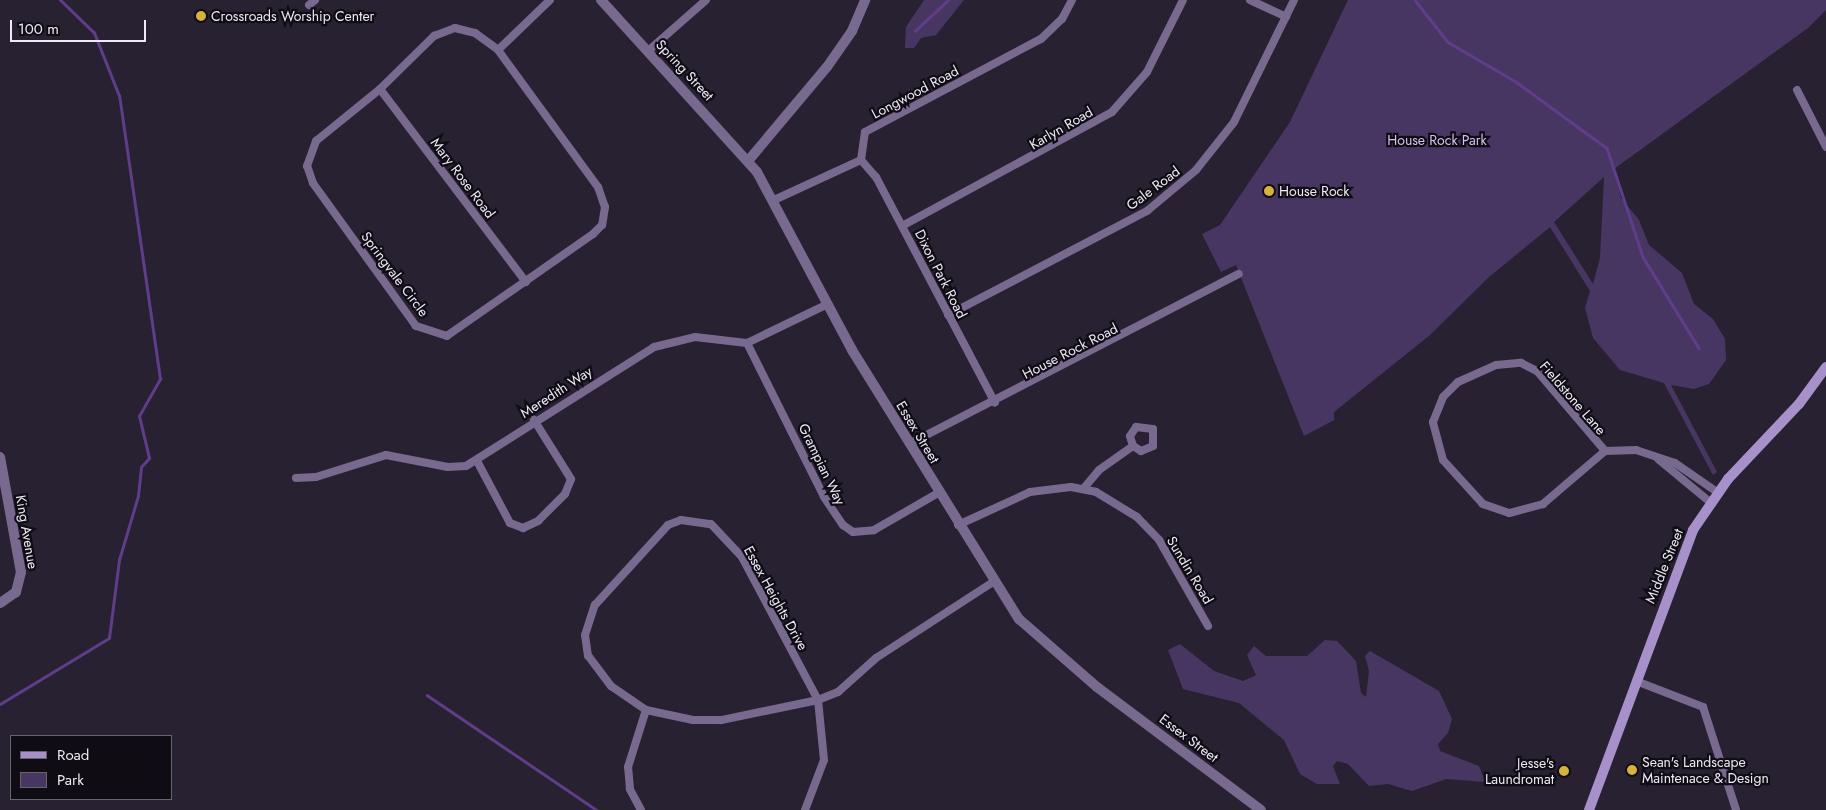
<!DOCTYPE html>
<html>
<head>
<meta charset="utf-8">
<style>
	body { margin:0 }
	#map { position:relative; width:1826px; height:810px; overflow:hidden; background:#282132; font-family:Jost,sans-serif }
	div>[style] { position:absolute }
	.green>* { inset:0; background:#483662 }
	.stream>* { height:2.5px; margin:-1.25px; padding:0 1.25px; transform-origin:1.25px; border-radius:1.25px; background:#603d8a }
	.minor>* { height:8px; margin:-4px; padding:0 4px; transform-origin:4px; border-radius:4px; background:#786a8e }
	.tertiary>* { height:10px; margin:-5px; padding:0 5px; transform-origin:5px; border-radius:5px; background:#786a8e }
	.secondary>* { height:10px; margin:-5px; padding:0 5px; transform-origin:5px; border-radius:5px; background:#a891ca }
	.dots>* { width:14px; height:14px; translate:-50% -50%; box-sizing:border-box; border:2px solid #0f0c14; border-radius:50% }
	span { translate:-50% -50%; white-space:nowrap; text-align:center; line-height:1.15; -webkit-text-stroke:4.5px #0f0c14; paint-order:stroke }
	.poi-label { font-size:14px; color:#ede9f5 }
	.left { translate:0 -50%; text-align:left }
	.right { translate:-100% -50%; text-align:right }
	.street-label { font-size:14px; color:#ede9f5 }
	.park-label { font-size:14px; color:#d4c3ef }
	.legend { position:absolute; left:10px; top:735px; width:162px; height:65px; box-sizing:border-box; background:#0f0c14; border:1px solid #68646e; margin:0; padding:6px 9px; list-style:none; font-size:15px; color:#ede9f5 }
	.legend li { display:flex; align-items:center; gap:10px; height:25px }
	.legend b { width:25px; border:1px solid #68646e }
	.scale { position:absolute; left:10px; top:20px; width:136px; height:22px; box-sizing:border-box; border:2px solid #ede9f5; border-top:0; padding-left:6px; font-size:15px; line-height:18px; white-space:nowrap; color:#ede9f5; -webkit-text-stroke:4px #0f0c14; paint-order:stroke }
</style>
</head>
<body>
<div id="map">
	<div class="green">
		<div style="clip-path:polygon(924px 0,964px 0,936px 35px,921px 38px,914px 48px,905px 48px,906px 27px)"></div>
		<div style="clip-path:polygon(evenodd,1348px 0,1826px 0,1826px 10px,1808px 28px,1614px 169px,1621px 198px,1639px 220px,1649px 245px,1682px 273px,1694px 304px,1713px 319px,1725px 339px,1726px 360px,1709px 384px,1694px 389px,1671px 385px,1717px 472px,1713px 475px,1664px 383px,1620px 370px,1593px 338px,1585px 308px,1590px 291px,1550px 227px,1489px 277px,1430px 335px,1334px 412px,1334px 420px,1304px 436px,1236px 265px,1221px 272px,1202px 234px,1220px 225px,1290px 122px,1348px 0,1604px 177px,1600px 258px,1593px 284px,1554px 222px,1604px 177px)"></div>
		<div style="clip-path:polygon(1325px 640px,1337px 641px,1356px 661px,1361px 693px,1366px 697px,1369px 671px,1365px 656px,1370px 651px,1439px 691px,1452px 719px,1448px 733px,1438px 744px,1440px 751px,1479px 766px,1485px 782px,1446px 779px,1412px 791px,1388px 784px,1369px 786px,1348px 764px,1337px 761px,1333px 766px,1340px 784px,1317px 784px,1300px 774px,1284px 740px,1239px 703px,1183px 689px,1168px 650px,1180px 644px,1214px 671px,1243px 681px,1256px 675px,1247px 655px,1254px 646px,1266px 656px,1307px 656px)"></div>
	</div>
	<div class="stream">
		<div style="left:1415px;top:0;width:53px;rotate:51.8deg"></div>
		<div style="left:1448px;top:42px;width:78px;rotate:30.2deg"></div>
		<div style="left:1515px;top:81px;width:114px;rotate:36.1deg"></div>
		<div style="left:1607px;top:148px;width:115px;rotate:71.7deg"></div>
		<div style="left:1643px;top:257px;width:107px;rotate:58.4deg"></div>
		<div style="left:915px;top:31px;width:45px;rotate:-43.2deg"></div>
		<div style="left:427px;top:695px;width:205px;rotate:34.1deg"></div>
		<div style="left:0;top:704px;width:127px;rotate:-31.2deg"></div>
		<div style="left:109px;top:638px;width:79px;rotate:-82.7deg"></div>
		<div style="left:119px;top:560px;width:67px;rotate:-73.5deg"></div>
		<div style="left:138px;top:496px;width:29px;rotate:-84deg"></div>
		<div style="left:141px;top:467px;width:12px;rotate:-48deg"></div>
		<div style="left:149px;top:458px;width:43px;rotate:-103.4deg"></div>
		<div style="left:139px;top:416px;width:43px;rotate:-60.4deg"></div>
		<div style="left:160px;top:379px;width:286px;rotate:-98.2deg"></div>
		<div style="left:119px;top:96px;width:68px;rotate:-111.6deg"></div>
		<div style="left:94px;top:33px;width:47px;rotate:-135.9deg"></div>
	</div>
	<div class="minor">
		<div style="left:1250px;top:0;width:40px;rotate:25deg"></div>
		<div style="left:309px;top:5px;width:8px;rotate:-40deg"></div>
		<div style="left:455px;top:28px;width:21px;rotate:14deg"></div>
		<div style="left:475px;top:33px;width:29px;rotate:36deg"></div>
		<div style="left:498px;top:50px;width:170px;rotate:53.9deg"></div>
		<div style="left:598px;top:187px;width:21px;rotate:71deg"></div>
		<div style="left:605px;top:207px;width:18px;rotate:99deg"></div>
		<div style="left:602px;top:225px;width:13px;rotate:135deg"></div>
		<div style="left:593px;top:234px;width:178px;rotate:145.1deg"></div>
		<div style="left:447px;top:336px;width:33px;rotate:-162deg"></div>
		<div style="left:416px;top:326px;width:176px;rotate:-125.8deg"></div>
		<div style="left:313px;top:183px;width:18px;rotate:-109deg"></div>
		<div style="left:307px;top:166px;width:27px;rotate:-70deg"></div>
		<div style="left:316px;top:141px;width:82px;rotate:-39.1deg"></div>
		<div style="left:380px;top:89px;width:76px;rotate:-44.5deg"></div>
		<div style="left:434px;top:36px;width:22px;rotate:-21deg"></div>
		<div style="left:498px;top:50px;width:72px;rotate:-43.9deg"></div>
		<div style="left:648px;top:51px;width:77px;rotate:-41.3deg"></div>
		<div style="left:380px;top:89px;width:242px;rotate:52.9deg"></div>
		<div style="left:1797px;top:90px;width:64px;rotate:63deg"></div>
		<div style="left:861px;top:160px;width:28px;rotate:-82deg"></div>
		<div style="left:865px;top:132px;width:199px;rotate:-27.9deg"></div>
		<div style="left:1041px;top:39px;width:29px;rotate:-44deg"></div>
		<div style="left:1062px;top:19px;width:21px;rotate:-62deg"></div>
		<div style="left:861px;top:160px;width:23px;rotate:49deg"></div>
		<div style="left:876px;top:177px;width:255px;rotate:62.2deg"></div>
		<div style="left:774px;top:200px;width:96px;rotate:-24.7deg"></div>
		<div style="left:902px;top:226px;width:239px;rotate:-28.5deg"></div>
		<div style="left:1112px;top:112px;width:53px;rotate:-48.8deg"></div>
		<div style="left:1147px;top:72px;width:80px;rotate:-63.4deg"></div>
		<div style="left:948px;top:315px;width:225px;rotate:-27.6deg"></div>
		<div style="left:1147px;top:211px;width:64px;rotate:-39.9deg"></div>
		<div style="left:1196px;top:170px;width:61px;rotate:-51.6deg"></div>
		<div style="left:1234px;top:122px;width:136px;rotate:-63.8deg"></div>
		<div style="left:747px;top:343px;width:172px;rotate:63.4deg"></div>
		<div style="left:824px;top:497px;width:34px;rotate:56deg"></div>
		<div style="left:843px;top:525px;width:12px;rotate:35deg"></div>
		<div style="left:853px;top:532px;width:21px;rotate:-5deg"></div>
		<div style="left:874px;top:530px;width:74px;rotate:-30deg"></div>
		<div style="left:909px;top:444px;width:371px;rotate:-27.3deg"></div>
		<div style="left:1605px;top:451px;width:82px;rotate:139.5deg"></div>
		<div style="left:1543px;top:504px;width:35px;rotate:165deg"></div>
		<div style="left:1509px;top:513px;width:28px;rotate:-161deg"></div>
		<div style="left:1483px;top:504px;width:59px;rotate:-132.3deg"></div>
		<div style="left:1443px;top:460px;width:39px;rotate:-105deg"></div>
		<div style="left:1433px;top:422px;width:27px;rotate:-68deg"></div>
		<div style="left:1443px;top:397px;width:21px;rotate:-45deg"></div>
		<div style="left:1458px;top:382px;width:42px;rotate:-24.1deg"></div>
		<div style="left:1496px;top:365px;width:25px;rotate:-5deg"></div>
		<div style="left:1521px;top:363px;width:18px;rotate:27deg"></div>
		<div style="left:1537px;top:371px;width:105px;rotate:49.6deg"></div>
		<div style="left:1605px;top:451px;width:31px;rotate:-2deg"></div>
		<div style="left:1636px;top:450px;width:41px;rotate:18.4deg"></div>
		<div style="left:1675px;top:463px;width:51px;rotate:34.6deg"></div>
		<div style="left:1658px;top:459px;width:67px;rotate:39.6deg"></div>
		<div style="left:477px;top:461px;width:70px;rotate:62deg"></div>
		<div style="left:510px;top:523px;width:14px;rotate:21deg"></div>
		<div style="left:523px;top:528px;width:17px;rotate:-25deg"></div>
		<div style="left:538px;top:521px;width:38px;rotate:-45deg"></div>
		<div style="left:565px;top:494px;width:16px;rotate:-68deg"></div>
		<div style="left:571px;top:479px;width:70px;rotate:-122.1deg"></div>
		<div style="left:296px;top:478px;width:20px;rotate:-3deg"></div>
		<div style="left:316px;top:477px;width:73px;rotate:-17.4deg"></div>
		<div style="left:386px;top:455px;width:63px;rotate:11deg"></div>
		<div style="left:448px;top:467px;width:18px;rotate:-3deg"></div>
		<div style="left:466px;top:466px;width:222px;rotate:-32.3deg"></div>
		<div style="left:654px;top:347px;width:42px;rotate:-13.7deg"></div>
		<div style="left:695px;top:337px;width:52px;rotate:6.6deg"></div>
		<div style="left:747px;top:343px;width:90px;rotate:-25.7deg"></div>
		<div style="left:1084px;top:488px;width:23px;rotate:-50deg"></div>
		<div style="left:1099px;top:470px;width:42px;rotate:-35.2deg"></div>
		<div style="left:1133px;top:446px;width:10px;rotate:-107deg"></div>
		<div style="left:1130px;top:436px;width:11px;rotate:-56deg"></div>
		<div style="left:1136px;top:427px;width:17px;rotate:7deg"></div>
		<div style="left:1153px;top:429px;width:17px;rotate:90deg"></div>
		<div style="left:1153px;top:446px;width:13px;rotate:157deg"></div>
		<div style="left:1141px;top:451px;width:9px;rotate:-148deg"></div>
		<div style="left:958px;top:525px;width:79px;rotate:-24.6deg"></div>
		<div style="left:1030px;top:492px;width:41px;rotate:-7deg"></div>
		<div style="left:1071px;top:487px;width:25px;rotate:11deg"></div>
		<div style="left:1096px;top:492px;width:48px;rotate:31.4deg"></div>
		<div style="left:1137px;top:517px;width:32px;rotate:46deg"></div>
		<div style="left:1159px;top:540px;width:99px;rotate:60.3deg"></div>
		<div style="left:1636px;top:681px;width:72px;rotate:21.2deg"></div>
		<div style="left:1703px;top:707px;width:108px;rotate:72.2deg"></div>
		<div style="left:641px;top:810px;width:24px;rotate:-118deg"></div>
		<div style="left:630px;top:789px;width:22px;rotate:-95deg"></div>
		<div style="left:628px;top:767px;width:60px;rotate:-72.5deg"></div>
		<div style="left:805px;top:810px;width:53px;rotate:-69.2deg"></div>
		<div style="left:824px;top:760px;width:60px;rotate:-95.7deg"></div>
		<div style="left:818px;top:700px;width:99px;rotate:168.3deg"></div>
		<div style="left:721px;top:720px;width:28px;rotate:180deg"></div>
		<div style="left:693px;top:720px;width:48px;rotate:-168deg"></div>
		<div style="left:646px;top:710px;width:42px;rotate:-145.6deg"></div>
		<div style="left:611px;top:686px;width:38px;rotate:-127deg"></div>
		<div style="left:588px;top:656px;width:21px;rotate:-98deg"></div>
		<div style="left:585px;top:635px;width:32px;rotate:-72deg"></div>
		<div style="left:595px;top:605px;width:108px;rotate:-47.6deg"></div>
		<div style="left:668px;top:525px;width:14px;rotate:-21deg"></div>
		<div style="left:681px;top:520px;width:30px;rotate:8deg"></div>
		<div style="left:711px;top:524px;width:45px;rotate:46.8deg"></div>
		<div style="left:742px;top:557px;width:162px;rotate:62deg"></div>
		<div style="left:818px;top:700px;width:22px;rotate:-22deg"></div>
		<div style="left:838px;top:692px;width:51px;rotate:-41.8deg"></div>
		<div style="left:876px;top:658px;width:140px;rotate:-33deg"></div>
	</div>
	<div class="tertiary">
		<div style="left:601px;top:0;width:232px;rotate:47.8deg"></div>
		<div style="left:757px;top:172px;width:202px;rotate:61.9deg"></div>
		<div style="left:852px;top:350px;width:317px;rotate:58.2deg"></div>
		<div style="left:1019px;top:619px;width:103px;rotate:41.1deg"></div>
		<div style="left:1097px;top:687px;width:205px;rotate:36.9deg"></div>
		<div style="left:748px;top:161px;width:123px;rotate:-50deg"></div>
		<div style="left:827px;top:67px;width:44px;rotate:-55.2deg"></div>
		<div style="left:852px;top:31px;width:34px;rotate:-67deg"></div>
		<div style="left:0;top:457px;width:117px;rotate:79.7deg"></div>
		<div style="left:21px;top:572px;width:21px;rotate:104deg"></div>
		<div style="left:16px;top:592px;width:19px;rotate:145deg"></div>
	</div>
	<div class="secondary">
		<div style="left:1589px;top:810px;width:299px;rotate:-69.6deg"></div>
		<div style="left:1693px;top:530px;width:62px;rotate:-55.5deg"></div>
		<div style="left:1728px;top:479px;width:103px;rotate:-46.6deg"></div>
		<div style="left:1799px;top:404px;width:46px;rotate:-53.9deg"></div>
	</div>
	<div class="dots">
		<div style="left:201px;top:16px;background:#d8b434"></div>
		<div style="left:1269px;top:191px;background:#d8b434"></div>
		<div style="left:1632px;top:770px;background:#d8b434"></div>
		<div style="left:1564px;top:771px;background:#d8b434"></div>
	</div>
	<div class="poi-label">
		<span class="left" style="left:211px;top:16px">Crossroads Worship Center</span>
		<span class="left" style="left:1279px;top:191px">House Rock</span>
		<span class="left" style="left:1642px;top:770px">Sean's Landscape<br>Maintenace &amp; Design</span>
		<span class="right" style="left:1554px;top:771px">Jesse's<br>Laundromat</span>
	</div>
	<div class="street-label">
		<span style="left:685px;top:70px;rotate:47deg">Spring Street</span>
		<span style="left:915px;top:92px;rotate:-28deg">Longwood Road</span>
		<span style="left:1061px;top:128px;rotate:-30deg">Karlyn Road</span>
		<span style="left:463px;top:178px;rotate:53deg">Mary Rose Road</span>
		<span style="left:1153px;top:188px;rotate:-37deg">Gale Road</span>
		<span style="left:395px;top:274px;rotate:53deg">Springvale Circle</span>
		<span style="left:941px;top:274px;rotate:63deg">Dixon Park Road</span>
		<span style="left:1070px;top:351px;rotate:-27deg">House Rock Road</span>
		<span style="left:556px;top:392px;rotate:-33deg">Meredith Way</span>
		<span style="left:1573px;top:398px;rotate:49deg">Fieldstone Lane</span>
		<span style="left:918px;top:432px;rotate:59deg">Essex Street</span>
		<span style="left:822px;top:464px;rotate:64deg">Grampian Way</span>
		<span style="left:27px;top:532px;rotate:80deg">King Avenue</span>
		<span style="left:1664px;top:566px;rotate:-68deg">Middle Street</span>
		<span style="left:1190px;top:570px;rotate:59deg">Sundin Road</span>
		<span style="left:776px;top:598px;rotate:61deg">Essex Heights Drive</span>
		<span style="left:1189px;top:738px;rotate:37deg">Essex Street</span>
	</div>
	<div class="park-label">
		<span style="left:1437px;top:140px">House Rock Park</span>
	</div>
	<ul class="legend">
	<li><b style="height:6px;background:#a891ca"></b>Road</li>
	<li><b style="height:14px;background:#483662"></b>Park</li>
	</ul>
	<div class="scale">100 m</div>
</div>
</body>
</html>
